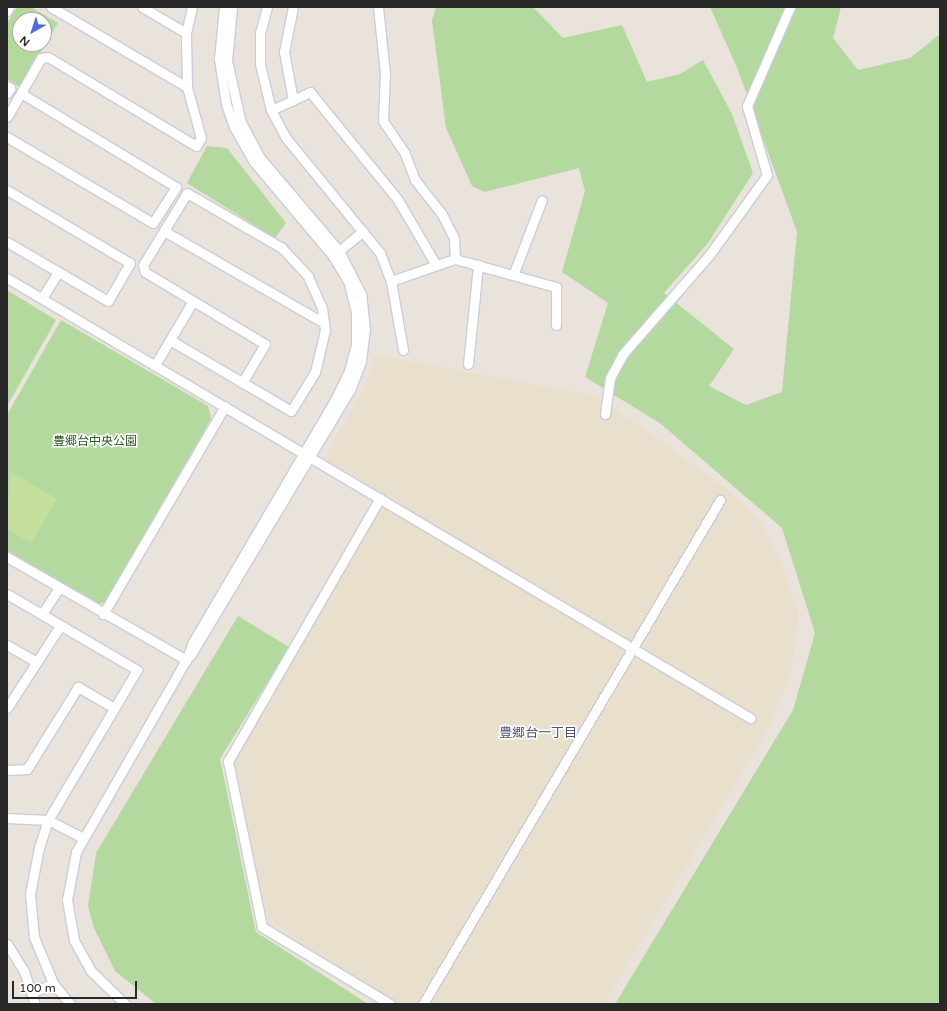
<!DOCTYPE html>
<html>
<head>
<meta charset="utf-8">
<style>
	body { margin:0 }
	#map { position:relative; width:947px; height:1011px; overflow:hidden; background:#e9e3dc; font-family:"Varela Round","Noto Sans JP",sans-serif }
	div>[style] { position:absolute }
	.education>* { inset:0; background:#e9dfcd }
	.green>* { inset:0; background:#b3d99e }
	.pitch>* { inset:0; background:#c3df9b }
	.roads { filter:drop-shadow(1px 0 #cacdd8) drop-shadow(-1px 0 #cacdd8) drop-shadow(0 1px #cacdd8) drop-shadow(0 -1px #cacdd8) }
	.minor>* { height:9px; margin:-4.5px; padding:0 4.5px; transform-origin:4.5px; border-radius:4.5px; background:#fff }
	span { translate:-50% -50%; white-space:nowrap; text-align:center; line-height:1.15; -webkit-text-stroke:3px #fff; paint-order:stroke }
	.park-label { font-size:12px; color:#2e5c22 }
	.neighbourhood-label { font-size:13px; color:#4e5573 }
	.frame { position:absolute; inset:0; border:8px solid #282828; pointer-events:none }
	.north { position:absolute; left:12px; top:12px; width:40px; height:40px; box-sizing:border-box; background:#fff; border:1px solid #a9a9a9; border-radius:50%; rotate:219deg; font-size:11px; font-weight:700; line-height:16px; text-align:center; color:#282828 }
	.north::after { content:''; display:block; margin:auto; width:14px; height:18px; background:#4e6be3; clip-path:polygon(50% 0,100% 100%,50% 72%,0 100%) }
	.scale { position:absolute; left:12px; top:981px; width:125px; height:18px; box-sizing:border-box; border:2px solid #282828; border-top:0; padding-left:5px; font-size:12px; line-height:14px; white-space:nowrap; color:#282828; -webkit-text-stroke:3px #fff; paint-order:stroke }
</style>
</head>
<body>
<div id="map">
	<div class="education">
		<div style="clip-path:polygon(376px 355px,598px 396px,727px 489px,760px 522px,781px 562px,799px 615px,791px 671px,768px 730px,604px 1004px,399px 1004px,268px 922px,234px 759px,387px 497px,324px 458px,365px 386px)"></div>
	</div>
	<div class="green">
		<div style="clip-path:polygon(evenodd,17px 7px,31px 7px,58px 23px,20px 87px,7px 79px,7px 23px,17px 7px,20px 20px,44px 20px,44px 44px,20px 44px,20px 20px)"></div>
		<div style="clip-path:polygon(436px 7px,533px 7px,563px 38px,622px 25px,647px 82px,680px 74px,703px 60px,732px 114px,753px 173px,708px 243px,664px 293px,734px 349px,709px 386px,746px 405px,782px 392px,797px 232px,738px 70px,710px 7px,841px 7px,833px 38px,858px 70px,910px 58px,940px 34px,940px 1004px,615px 1004px,793px 710px,815px 633px,782px 528px,661px 424px,585px 377px,608px 303px,562px 272px,585px 191px,579px 168px,485px 192px,472px 186px,446px 128px,432px 20px)"></div>
		<div style="clip-path:polygon(207px 146px,227px 148px,286px 223px,275px 238px,187px 183px)"></div>
		<div style="clip-path:polygon(7px 290px,56px 320px,7px 406px)"></div>
		<div style="clip-path:polygon(61px 320px,208px 406px,211px 419px,105px 602px,94px 605px,7px 551px,7px 415px)"></div>
		<div style="clip-path:polygon(238px 616px,289px 647px,220px 759px,256px 932px,368px 1004px,156px 1004px,115px 971px,94px 928px,88px 906px,96px 853px)"></div>
	</div>
	<div class="pitch">
		<div style="clip-path:polygon(10px 471px,57px 499px,31px 543px,7px 529px)"></div>
	</div>
	<div class="roads">
		<div class="minor">
			<div style="left:51px;top:7px;width:158px;rotate:30.5deg"></div>
			<div style="left:142px;top:7px;width:51px;rotate:30.6deg"></div>
			<div style="left:267px;top:7px;width:27px;rotate:105deg"></div>
			<div style="left:260px;top:33px;width:31px;rotate:90deg"></div>
			<div style="left:260px;top:64px;width:47px;rotate:76.6deg"></div>
			<div style="left:271px;top:110px;width:32px;rotate:62deg"></div>
			<div style="left:286px;top:138px;width:149px;rotate:50.7deg"></div>
			<div style="left:380px;top:253px;width:30px;rotate:69deg"></div>
			<div style="left:391px;top:281px;width:68px;rotate:-19deg"></div>
			<div style="left:455px;top:259px;width:21px;rotate:-93deg"></div>
			<div style="left:454px;top:238px;width:28px;rotate:-117deg"></div>
			<div style="left:441px;top:213px;width:42px;rotate:-128.2deg"></div>
			<div style="left:415px;top:180px;width:30px;rotate:-111deg"></div>
			<div style="left:404px;top:152px;width:37px;rotate:-124deg"></div>
			<div style="left:383px;top:121px;width:48px;rotate:-87.6deg"></div>
			<div style="left:385px;top:73px;width:66px;rotate:-96.1deg"></div>
			<div style="left:7px;top:11px;width:4px;rotate:-63deg"></div>
			<div style="left:7px;top:86px;width:4px;rotate:34deg"></div>
			<div style="left:10px;top:88px;width:6px;rotate:121deg"></div>
			<div style="left:293px;top:100px;width:19px;rotate:-25deg"></div>
			<div style="left:310px;top:92px;width:139px;rotate:50.8deg"></div>
			<div style="left:398px;top:200px;width:75px;rotate:59.7deg"></div>
			<div style="left:271px;top:110px;width:24px;rotate:-24deg"></div>
			<div style="left:293px;top:100px;width:49px;rotate:-100.6deg"></div>
			<div style="left:284px;top:52px;width:46px;rotate:-78.7deg"></div>
			<div style="left:7px;top:117px;width:68px;rotate:-60deg"></div>
			<div style="left:41px;top:58px;width:7px;rotate:-8deg"></div>
			<div style="left:48px;top:57px;width:173px;rotate:31deg"></div>
			<div style="left:196px;top:146px;width:9px;rotate:-58deg"></div>
			<div style="left:201px;top:138px;width:53px;rotate:-105.4deg"></div>
			<div style="left:187px;top:87px;width:54px;rotate:-91.1deg"></div>
			<div style="left:186px;top:33px;width:27px;rotate:-77deg"></div>
			<div style="left:7px;top:137px;width:169px;rotate:30.5deg"></div>
			<div style="left:153px;top:223px;width:43px;rotate:-57.4deg"></div>
			<div style="left:176px;top:187px;width:181px;rotate:-148.8deg"></div>
			<div style="left:7px;top:190px;width:143px;rotate:30.7deg"></div>
			<div style="left:130px;top:263px;width:44px;rotate:120.1deg"></div>
			<div style="left:108px;top:301px;width:117px;rotate:-149.7deg"></div>
			<div style="left:164px;top:231px;width:185px;rotate:29.9deg"></div>
			<div style="left:335px;top:254px;width:36px;rotate:-39deg"></div>
			<div style="left:455px;top:259px;width:105px;rotate:15.5deg"></div>
			<div style="left:556px;top:287px;width:38px;rotate:90deg"></div>
			<div style="left:513px;top:275px;width:80px;rotate:-68.9deg"></div>
			<div style="left:7px;top:278px;width:864px;rotate:30.63deg"></div>
			<div style="left:391px;top:281px;width:70px;rotate:80.1deg"></div>
			<div style="left:42px;top:298px;width:31px;rotate:-58deg"></div>
			<div style="left:170px;top:340px;width:140px;rotate:30.4deg"></div>
			<div style="left:291px;top:411px;width:46px;rotate:-58.4deg"></div>
			<div style="left:315px;top:372px;width:43px;rotate:-76.6deg"></div>
			<div style="left:325px;top:330px;width:22px;rotate:-98deg"></div>
			<div style="left:322px;top:308px;width:35px;rotate:-114deg"></div>
			<div style="left:308px;top:276px;width:38px;rotate:-133deg"></div>
			<div style="left:282px;top:248px;width:110px;rotate:-149.9deg"></div>
			<div style="left:187px;top:193px;width:84px;rotate:121.4deg"></div>
			<div style="left:143px;top:265px;width:7px;rotate:74deg"></div>
			<div style="left:145px;top:272px;width:140px;rotate:31deg"></div>
			<div style="left:265px;top:344px;width:45px;rotate:120.5deg"></div>
			<div style="left:468px;top:364px;width:100px;rotate:-84.2deg"></div>
			<div style="left:155px;top:365px;width:74px;rotate:-59.3deg"></div>
			<div style="left:605px;top:414px;width:36px;rotate:-82deg"></div>
			<div style="left:610px;top:378px;width:26px;rotate:-62deg"></div>
			<div style="left:622px;top:355px;width:134px;rotate:-48.9deg"></div>
			<div style="left:710px;top:254px;width:97px;rotate:-54.2deg"></div>
			<div style="left:767px;top:175px;width:72px;rotate:-106.2deg"></div>
			<div style="left:747px;top:106px;width:108px;rotate:-66.5deg"></div>
			<div style="left:380px;top:498px;width:304px;rotate:120deg"></div>
			<div style="left:228px;top:761px;width:169px;rotate:78.4deg"></div>
			<div style="left:262px;top:927px;width:149px;rotate:31deg"></div>
			<div style="left:7px;top:557px;width:207px;rotate:29.9deg"></div>
			<div style="left:7px;top:594px;width:151px;rotate:30.3deg"></div>
			<div style="left:137px;top:670px;width:174px;rotate:120.7deg"></div>
			<div style="left:48px;top:820px;width:28px;rotate:108deg"></div>
			<div style="left:39px;top:847px;width:48px;rotate:100.8deg"></div>
			<div style="left:30px;top:894px;width:43px;rotate:84.7deg"></div>
			<div style="left:34px;top:937px;width:50px;rotate:67.6deg"></div>
			<div style="left:53px;top:983px;width:27px;rotate:51deg"></div>
			<div style="left:42px;top:614px;width:31px;rotate:-57deg"></div>
			<div style="left:103px;top:614px;width:241px;rotate:-59.6deg"></div>
			<div style="left:7px;top:645px;width:34px;rotate:30deg"></div>
			<div style="left:190px;top:656px;width:310px;rotate:-59deg"></div>
			<div style="left:350px;top:390px;width:31px;rotate:-69deg"></div>
			<div style="left:361px;top:361px;width:31px;rotate:-83deg"></div>
			<div style="left:365px;top:330px;width:36px;rotate:-96deg"></div>
			<div style="left:361px;top:294px;width:48px;rotate:-117.1deg"></div>
			<div style="left:339px;top:251px;width:122px;rotate:-130.3deg"></div>
			<div style="left:260px;top:158px;width:40px;rotate:-118deg"></div>
			<div style="left:241px;top:123px;width:64px;rotate:-102.7deg"></div>
			<div style="left:227px;top:61px;width:54px;rotate:-84.7deg"></div>
			<div style="left:7px;top:708px;width:98px;rotate:-57.1deg"></div>
			<div style="left:7px;top:770px;width:20px;rotate:-3deg"></div>
			<div style="left:27px;top:769px;width:97px;rotate:-58.1deg"></div>
			<div style="left:78px;top:687px;width:42px;rotate:30.3deg"></div>
			<div style="left:7px;top:818px;width:41px;rotate:2.8deg"></div>
			<div style="left:48px;top:820px;width:39px;rotate:27deg"></div>
			<div style="left:7px;top:944px;width:32px;rotate:58deg"></div>
			<div style="left:24px;top:971px;width:35px;rotate:72deg"></div>
			<div style="left:32px;top:993px;width:23px;rotate:-25deg"></div>
			<div style="left:125px;top:1004px;width:47px;rotate:-135.9deg"></div>
			<div style="left:91px;top:971px;width:35px;rotate:-119deg"></div>
			<div style="left:74px;top:940px;width:41px;rotate:-99.9deg"></div>
			<div style="left:67px;top:900px;width:49px;rotate:-79.4deg"></div>
			<div style="left:76px;top:852px;width:221px;rotate:-60.2deg"></div>
			<div style="left:186px;top:660px;width:19px;rotate:-69deg"></div>
			<div style="left:193px;top:642px;width:281px;rotate:-59.6deg"></div>
			<div style="left:335px;top:400px;width:32px;rotate:-64deg"></div>
			<div style="left:349px;top:371px;width:27px;rotate:-75deg"></div>
			<div style="left:356px;top:345px;width:33px;rotate:-90deg"></div>
			<div style="left:356px;top:312px;width:32px;rotate:-104deg"></div>
			<div style="left:348px;top:281px;width:29px;rotate:-121deg"></div>
			<div style="left:333px;top:256px;width:123px;rotate:-130deg"></div>
			<div style="left:254px;top:162px;width:40px;rotate:-119.7deg"></div>
			<div style="left:234px;top:127px;width:24px;rotate:-109deg"></div>
			<div style="left:226px;top:104px;width:46px;rotate:-98.8deg"></div>
			<div style="left:219px;top:59px;width:52px;rotate:-84.5deg"></div>
			<div style="left:423px;top:1004px;width:585px;rotate:-59.49deg"></div>
		</div>
	</div>
	<div class="park-label">
		<span style="left:95px;top:442px">豊郷台中央公園</span>
	</div>
	<div class="neighbourhood-label">
		<span style="left:538px;top:733px">豊郷台一丁目</span>
	</div>
	<div class="frame"></div>
	<div class="north">N</div>
	<div class="scale">100 m</div>
</div>
</body>
</html>
